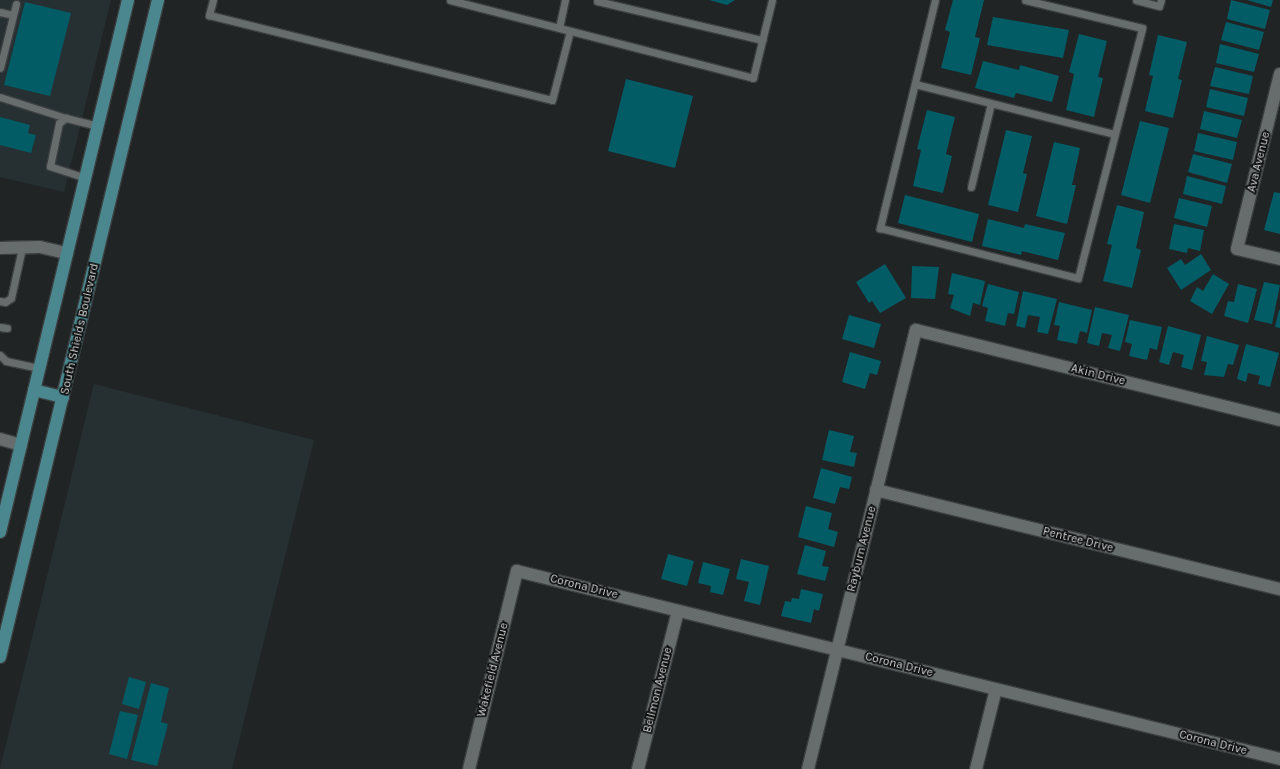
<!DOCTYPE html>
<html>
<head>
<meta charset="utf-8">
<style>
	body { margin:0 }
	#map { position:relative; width:1280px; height:769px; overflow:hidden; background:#202425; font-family:Karla,sans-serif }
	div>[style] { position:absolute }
	.built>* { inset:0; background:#263032 }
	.building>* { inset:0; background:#015c66 }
	.roads { filter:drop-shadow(1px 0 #3c3f40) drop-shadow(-1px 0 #3c3f40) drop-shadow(0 1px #3c3f40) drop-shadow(0 -1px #3c3f40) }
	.service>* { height:7px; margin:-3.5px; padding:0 3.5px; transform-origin:3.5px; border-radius:3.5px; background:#676c6d }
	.minor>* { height:12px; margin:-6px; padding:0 6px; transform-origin:6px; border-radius:6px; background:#676c6d }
	.primary>* { height:12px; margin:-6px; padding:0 6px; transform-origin:6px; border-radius:6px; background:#4a878f }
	span { translate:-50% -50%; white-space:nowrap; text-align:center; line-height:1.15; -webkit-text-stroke:3.5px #0b0d0d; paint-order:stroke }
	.street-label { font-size:12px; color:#dadcdd }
</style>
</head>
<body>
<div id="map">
	<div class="built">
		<div style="clip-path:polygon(0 0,111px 0,64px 192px,0 177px)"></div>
		<div style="clip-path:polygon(94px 384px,314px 440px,232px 769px,0 769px)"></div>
	</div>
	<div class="building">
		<div style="clip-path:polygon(709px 0,735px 0,727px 5px)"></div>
		<div style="clip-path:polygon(953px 0,984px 0,975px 37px,980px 38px,971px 75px,941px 68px,950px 32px,945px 30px)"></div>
		<div style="clip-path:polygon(1231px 0,1270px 10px,1265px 29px,1227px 19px)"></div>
		<div style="clip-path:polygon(1247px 0,1273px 0,1271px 7px)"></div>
		<div style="clip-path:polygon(25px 2px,71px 13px,50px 96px,4px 85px)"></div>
		<div style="clip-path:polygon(993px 17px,1069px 30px,1063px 58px,987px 45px)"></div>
		<div style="clip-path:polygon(1226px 22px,1264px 32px,1259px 50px,1221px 40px)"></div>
		<div style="clip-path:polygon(1079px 34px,1107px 41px,1098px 77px,1103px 78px,1094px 117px,1066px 110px,1074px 74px,1069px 72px)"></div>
		<div style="clip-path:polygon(1158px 35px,1187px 42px,1178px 79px,1182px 80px,1173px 118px,1145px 111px,1153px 76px,1149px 75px)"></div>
		<div style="clip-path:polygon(1220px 44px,1259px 54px,1254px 72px,1216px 63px)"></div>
		<div style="clip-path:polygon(983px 61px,1019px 70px,1020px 65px,1059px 76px,1052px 102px,1016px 93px,1014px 98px,975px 88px)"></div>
		<div style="clip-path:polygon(1215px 67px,1253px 76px,1249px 94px,1210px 86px)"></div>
		<div style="clip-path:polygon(626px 79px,693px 96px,675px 168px,608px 151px)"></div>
		<div style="clip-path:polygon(1210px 89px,1248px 98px,1244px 116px,1206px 107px)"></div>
		<div style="clip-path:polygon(927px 110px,955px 117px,946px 154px,952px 156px,943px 193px,913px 186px,921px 150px,917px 149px)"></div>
		<div style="clip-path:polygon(1204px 111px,1242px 120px,1237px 138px,1200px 129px)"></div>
		<div style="clip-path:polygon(0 117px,30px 125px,28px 133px,36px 135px,31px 153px,0 145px)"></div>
		<div style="clip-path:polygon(1140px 121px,1169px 128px,1150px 203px,1121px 195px)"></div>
		<div style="clip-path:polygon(1006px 130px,1032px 136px,1023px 173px,1027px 174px,1018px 212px,988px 205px)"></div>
		<div style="clip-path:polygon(1198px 133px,1237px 142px,1233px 160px,1194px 151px)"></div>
		<div style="clip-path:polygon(1054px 142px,1080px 148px,1072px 185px,1076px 185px,1067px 224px,1036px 216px)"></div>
		<div style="clip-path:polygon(1193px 154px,1232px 164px,1227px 183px,1188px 172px)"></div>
		<div style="clip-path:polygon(1187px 176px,1226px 186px,1222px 204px,1183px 194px)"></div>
		<div style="clip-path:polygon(1274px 192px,1280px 193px,1280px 234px,1264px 230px)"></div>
		<div style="clip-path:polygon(905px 195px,979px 214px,972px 242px,898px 223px)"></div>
		<div style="clip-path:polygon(1179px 198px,1212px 206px,1207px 227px,1174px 218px)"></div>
		<div style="clip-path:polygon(1117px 205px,1144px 212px,1136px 248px,1141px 250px,1132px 288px,1103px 281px,1112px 245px,1107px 244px)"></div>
		<div style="clip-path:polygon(988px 219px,1024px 228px,1025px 224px,1065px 233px,1058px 260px,1022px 251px,1021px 255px,982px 246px)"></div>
		<div style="clip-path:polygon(1174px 224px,1204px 230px,1200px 251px,1188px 248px,1187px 253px,1169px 249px)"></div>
		<div style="clip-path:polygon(1201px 254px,1211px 270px,1181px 290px,1167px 268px,1181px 259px,1185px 265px)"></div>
		<div style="clip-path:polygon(885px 264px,906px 298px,880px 313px,872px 301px,869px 303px,856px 282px)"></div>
		<div style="clip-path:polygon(912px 266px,939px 267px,935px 299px,911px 298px)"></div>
		<div style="clip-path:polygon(952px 273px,985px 281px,980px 305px,973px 303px,970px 316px,950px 308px,954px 295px,948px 294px)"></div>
		<div style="clip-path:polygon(1213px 274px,1229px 284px,1212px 314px,1190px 301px,1197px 287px,1203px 291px)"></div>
		<div style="clip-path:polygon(1264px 282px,1280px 285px,1272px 324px,1254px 320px)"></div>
		<div style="clip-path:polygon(988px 284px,1019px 292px,1014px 314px,1008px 313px,1005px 326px,985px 321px,988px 308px,982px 306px)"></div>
		<div style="clip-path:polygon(1238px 284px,1257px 289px,1248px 323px,1224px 316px,1228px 301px,1234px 302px)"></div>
		<div style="clip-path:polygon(1023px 291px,1057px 299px,1048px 334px,1037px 332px,1040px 317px,1028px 315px,1025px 328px,1016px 326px)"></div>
		<div style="clip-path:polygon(1059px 302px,1092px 310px,1087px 333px,1080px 331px,1077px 344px,1057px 340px,1060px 326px,1054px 325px)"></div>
		<div style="clip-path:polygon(1095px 307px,1129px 315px,1120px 351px,1108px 348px,1112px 335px,1102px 333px,1099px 346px,1087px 343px)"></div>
		<div style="clip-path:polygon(1279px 310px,1280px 310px,1280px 328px,1275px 327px)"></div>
		<div style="clip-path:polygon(849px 315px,881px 324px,874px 348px,842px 339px)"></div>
		<div style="clip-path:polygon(1130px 320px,1162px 327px,1157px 350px,1150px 348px,1147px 360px,1129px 356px,1132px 344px,1125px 342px)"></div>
		<div style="clip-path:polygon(1168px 326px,1201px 335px,1192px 370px,1181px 367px,1184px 355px,1173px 352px,1169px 365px,1159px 362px)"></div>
		<div style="clip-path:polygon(1207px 336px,1239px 345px,1233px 365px,1228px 364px,1224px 377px,1204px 375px,1207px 362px,1201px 361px)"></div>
		<div style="clip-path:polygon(1246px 344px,1279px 353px,1270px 387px,1258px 384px,1260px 376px,1248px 373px,1246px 382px,1237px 379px)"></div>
		<div style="clip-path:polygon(850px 352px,881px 361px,877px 375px,870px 373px,865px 389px,842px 382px)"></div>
		<div style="clip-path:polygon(829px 430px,854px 436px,850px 452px,857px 453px,854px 467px,822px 460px)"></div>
		<div style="clip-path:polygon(821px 468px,852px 477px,849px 489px,840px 487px,835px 504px,813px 498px)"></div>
		<div style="clip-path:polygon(806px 506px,832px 513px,828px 529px,838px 532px,834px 547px,798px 537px)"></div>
		<div style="clip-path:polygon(805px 545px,826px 551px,822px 566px,829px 567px,825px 581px,797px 574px)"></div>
		<div style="clip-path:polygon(668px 554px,694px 561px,687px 586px,661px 579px)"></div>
		<div style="clip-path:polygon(741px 559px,769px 566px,760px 605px,744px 601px,749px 582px,736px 579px)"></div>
		<div style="clip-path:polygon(703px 562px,730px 569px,723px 595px,710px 592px,711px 586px,698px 583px)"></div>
		<div style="clip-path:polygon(801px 589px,823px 594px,819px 611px,814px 609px,811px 623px,781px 616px,785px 601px,791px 602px,792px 598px,799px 599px)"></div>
		<div style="clip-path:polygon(129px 677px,146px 682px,139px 709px,122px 704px)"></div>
		<div style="clip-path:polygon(151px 683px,169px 688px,161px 722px,168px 724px,157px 766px,131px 760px)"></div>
		<div style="clip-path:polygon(120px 711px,138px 715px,127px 759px,109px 754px)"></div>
	</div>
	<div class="roads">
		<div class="service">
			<div style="left:213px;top:0;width:16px;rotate:105deg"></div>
			<div style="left:209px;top:15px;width:353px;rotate:13.9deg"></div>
			<div style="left:552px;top:100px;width:71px;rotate:-75.4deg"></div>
			<div style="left:450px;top:0;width:313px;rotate:14.4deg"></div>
			<div style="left:753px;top:78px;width:80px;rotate:-76.3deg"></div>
			<div style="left:935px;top:0;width:235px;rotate:103.6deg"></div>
			<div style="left:880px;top:228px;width:204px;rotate:14.2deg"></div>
			<div style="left:1078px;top:278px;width:258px;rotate:-75.6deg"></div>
			<div style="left:1142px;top:28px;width:120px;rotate:-166.5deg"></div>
			<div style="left:1136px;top:0;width:24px;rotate:15deg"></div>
			<div style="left:1159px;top:6px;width:6px;rotate:-72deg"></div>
			<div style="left:597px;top:1px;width:170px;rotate:13.3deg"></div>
			<div style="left:0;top:12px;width:13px;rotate:13deg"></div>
			<div style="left:559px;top:28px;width:29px;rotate:-78deg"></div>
			<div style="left:0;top:68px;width:66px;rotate:-76deg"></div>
			<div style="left:915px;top:84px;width:205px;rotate:14.1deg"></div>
			<div style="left:0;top:97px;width:69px;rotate:17.7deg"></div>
			<div style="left:86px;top:178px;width:38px;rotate:-162deg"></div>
			<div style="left:50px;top:166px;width:44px;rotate:-78.2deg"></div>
			<div style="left:59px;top:123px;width:9px;rotate:-36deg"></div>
			<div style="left:66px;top:118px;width:33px;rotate:14deg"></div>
			<div style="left:971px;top:187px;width:86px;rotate:-76.6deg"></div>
			<div style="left:0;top:301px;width:5px;rotate:11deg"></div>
			<div style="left:5px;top:302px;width:7px;rotate:-34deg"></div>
			<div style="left:11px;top:298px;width:51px;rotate:-77.6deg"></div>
			<div style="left:0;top:327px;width:7px;rotate:8deg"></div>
			<div style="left:0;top:355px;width:8px;rotate:45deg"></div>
			<div style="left:6px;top:361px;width:34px;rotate:12deg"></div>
		</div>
		<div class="minor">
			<div style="left:1280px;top:74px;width:180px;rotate:103.8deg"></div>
			<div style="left:1237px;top:249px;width:44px;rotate:13.1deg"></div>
			<div style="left:0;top:248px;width:40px;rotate:-1.4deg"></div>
			<div style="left:40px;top:247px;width:28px;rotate:13deg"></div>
			<div style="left:0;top:439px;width:22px;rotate:16deg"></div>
			<div style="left:876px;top:490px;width:416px;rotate:13.8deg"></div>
			<div style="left:469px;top:769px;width:204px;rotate:-76.4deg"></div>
			<div style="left:517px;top:571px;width:786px;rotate:13.84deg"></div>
			<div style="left:638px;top:769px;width:163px;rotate:-75.8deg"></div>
			<div style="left:808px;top:769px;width:452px;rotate:-76.2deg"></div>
			<div style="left:916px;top:330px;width:375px;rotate:13.9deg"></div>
			<div style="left:976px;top:769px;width:82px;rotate:-76deg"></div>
		</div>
		<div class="primary">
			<div style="left:34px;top:390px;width:30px;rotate:14deg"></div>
			<div style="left:0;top:532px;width:547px;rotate:-76.47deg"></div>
			<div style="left:0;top:657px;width:676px;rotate:-76.48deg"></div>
		</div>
	</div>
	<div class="street-label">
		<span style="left:1259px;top:162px;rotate:-76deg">Ava Avenue</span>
		<span style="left:80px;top:329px;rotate:-77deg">South Shields Boulevard</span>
		<span style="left:1098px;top:375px;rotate:14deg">Akin Drive</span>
		<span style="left:1078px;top:540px;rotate:14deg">Pentree Drive</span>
		<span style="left:862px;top:549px;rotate:-76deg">Rayburn Avenue</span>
		<span style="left:584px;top:587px;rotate:14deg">Corona Drive</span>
		<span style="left:899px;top:665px;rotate:14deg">Corona Drive</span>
		<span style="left:493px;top:670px;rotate:-76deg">Wakefield Avenue</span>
		<span style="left:658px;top:690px;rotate:-76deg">Bellmon Avenue</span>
		<span style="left:1213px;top:743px;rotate:14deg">Corona Drive</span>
	</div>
</div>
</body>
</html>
